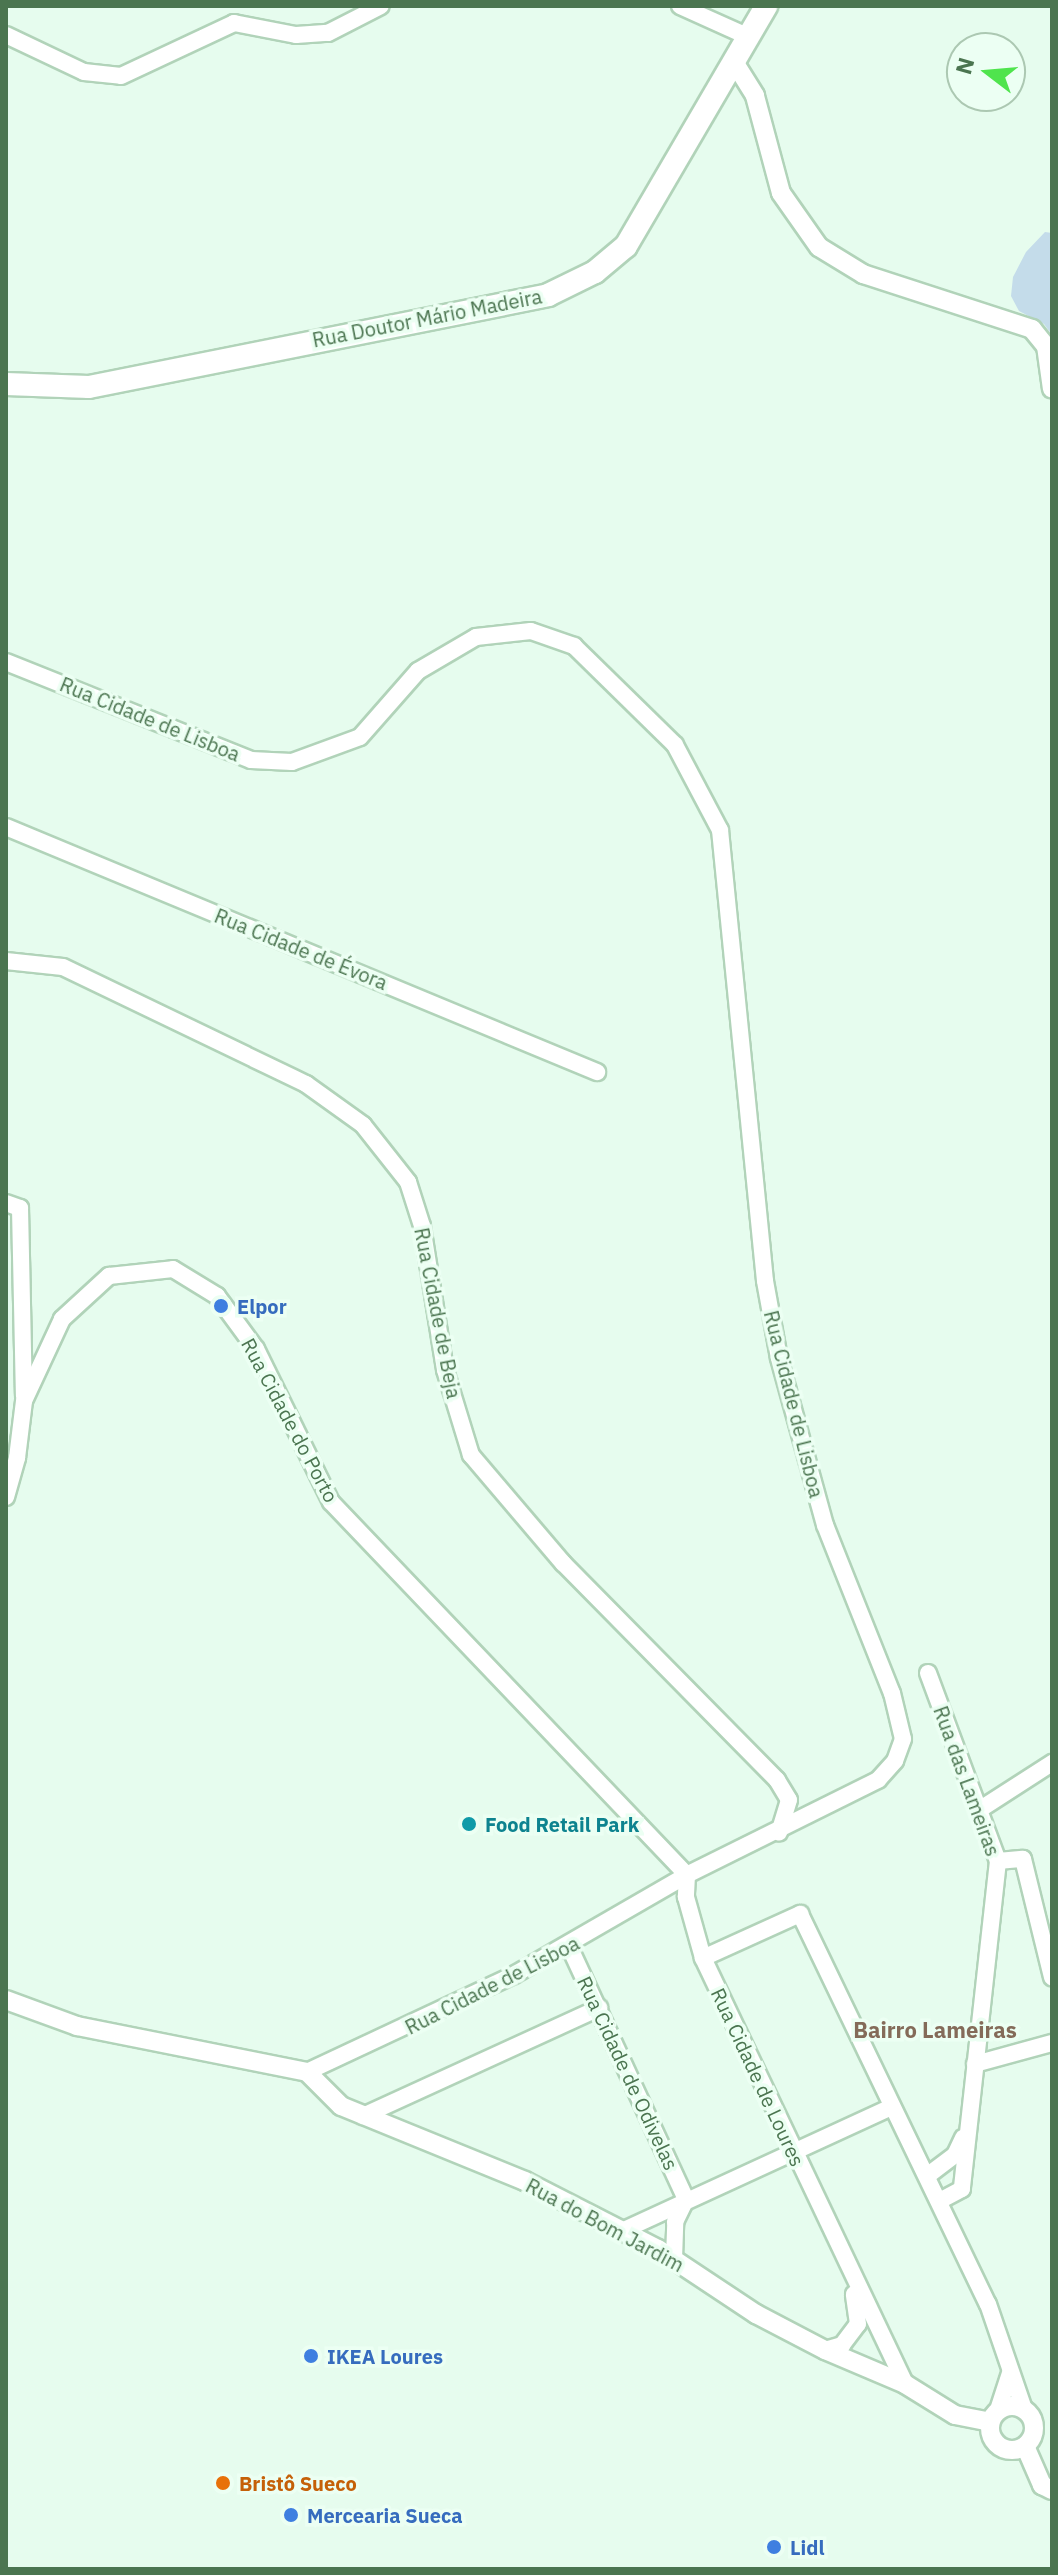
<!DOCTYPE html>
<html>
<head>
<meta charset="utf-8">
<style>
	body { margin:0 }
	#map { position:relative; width:1058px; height:2575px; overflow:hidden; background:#e6fcee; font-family:"IBM Plex Sans",sans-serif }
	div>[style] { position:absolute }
	.green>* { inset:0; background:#c4dcea }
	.roads { filter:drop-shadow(2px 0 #b1d3b9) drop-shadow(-2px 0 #b1d3b9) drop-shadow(0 2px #b1d3b9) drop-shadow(0 -2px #b1d3b9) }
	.minor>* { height:16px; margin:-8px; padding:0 8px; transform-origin:8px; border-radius:8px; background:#fff }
	.tertiary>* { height:18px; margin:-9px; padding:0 9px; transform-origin:9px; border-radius:9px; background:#fff }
	.tertiary>.ring { margin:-9px; padding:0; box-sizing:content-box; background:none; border:18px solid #fff; border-radius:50% }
	.secondary>* { height:22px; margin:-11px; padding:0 11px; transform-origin:11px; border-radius:11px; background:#fff }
	.dots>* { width:22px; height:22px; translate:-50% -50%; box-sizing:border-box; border:4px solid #ecfff3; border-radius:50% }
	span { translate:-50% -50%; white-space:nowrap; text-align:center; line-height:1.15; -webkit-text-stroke:7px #ecfff3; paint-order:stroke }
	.street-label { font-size:20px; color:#4b7550 }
	.shop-label { font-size:20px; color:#366cbe; font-weight:700 }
	.left { translate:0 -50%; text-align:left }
	.culture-label { font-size:20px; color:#0d838f; font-weight:700 }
	.food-label { font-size:20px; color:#c56008; font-weight:700 }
	.neighbourhood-label { font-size:22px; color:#846b59; font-weight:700 }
	.frame { position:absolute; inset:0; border:8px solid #4b7550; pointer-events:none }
	.north { position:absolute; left:946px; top:32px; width:80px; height:80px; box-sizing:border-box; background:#ecfff3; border:2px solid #acc8b2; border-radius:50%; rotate:286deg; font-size:22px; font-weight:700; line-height:32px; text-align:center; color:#4b7550 }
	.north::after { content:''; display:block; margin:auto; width:28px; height:36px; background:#4fe44d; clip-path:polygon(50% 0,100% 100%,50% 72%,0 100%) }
</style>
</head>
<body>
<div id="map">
	<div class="green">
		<div style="clip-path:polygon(1045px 232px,1052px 233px,1052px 335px,1044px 324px,1019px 311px,1011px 296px,1013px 277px,1026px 252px)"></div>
	</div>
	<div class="roads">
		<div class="minor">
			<div style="left:680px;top:6px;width:76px;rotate:24.2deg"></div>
			<div style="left:6px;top:35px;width:86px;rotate:25.4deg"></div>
			<div style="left:84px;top:72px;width:37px;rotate:6deg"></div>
			<div style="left:121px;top:76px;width:125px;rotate:-25.1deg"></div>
			<div style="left:234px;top:23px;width:63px;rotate:11deg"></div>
			<div style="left:296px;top:35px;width:32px;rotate:-4deg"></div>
			<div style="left:328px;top:33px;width:59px;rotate:-27deg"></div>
			<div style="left:6px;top:662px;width:264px;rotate:21.8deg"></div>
			<div style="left:251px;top:760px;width:41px;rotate:2.8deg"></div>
			<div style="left:292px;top:762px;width:72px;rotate:-20.2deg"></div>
			<div style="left:360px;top:737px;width:88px;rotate:-48.7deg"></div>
			<div style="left:418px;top:671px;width:67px;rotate:-30.4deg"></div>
			<div style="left:476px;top:637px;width:55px;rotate:-6.2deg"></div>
			<div style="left:531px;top:631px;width:46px;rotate:19.2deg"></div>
			<div style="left:574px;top:646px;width:141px;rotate:44.4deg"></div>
			<div style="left:675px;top:745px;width:96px;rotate:62.1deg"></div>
			<div style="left:720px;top:830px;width:453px;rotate:84.3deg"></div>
			<div style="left:765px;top:1281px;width:78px;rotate:79.7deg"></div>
			<div style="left:779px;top:1358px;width:173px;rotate:74.6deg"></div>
			<div style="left:825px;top:1525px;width:181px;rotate:68.3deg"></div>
			<div style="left:892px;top:1693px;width:47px;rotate:76.6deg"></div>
			<div style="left:903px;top:1739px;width:23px;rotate:110deg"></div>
			<div style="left:895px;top:1761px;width:25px;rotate:132deg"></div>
			<div style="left:878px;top:1780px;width:213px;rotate:153.6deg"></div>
			<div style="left:687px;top:1875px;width:200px;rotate:150deg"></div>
			<div style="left:514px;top:1975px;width:229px;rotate:154.9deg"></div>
			<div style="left:6px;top:827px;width:640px;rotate:22.52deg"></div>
			<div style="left:6px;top:961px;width:57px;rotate:6deg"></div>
			<div style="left:63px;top:967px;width:270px;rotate:25.7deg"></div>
			<div style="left:306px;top:1084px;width:70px;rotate:35.7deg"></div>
			<div style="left:363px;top:1125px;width:73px;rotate:51.7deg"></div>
			<div style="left:408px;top:1182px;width:46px;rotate:72.3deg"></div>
			<div style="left:422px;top:1226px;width:146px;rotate:80.9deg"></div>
			<div style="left:445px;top:1370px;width:89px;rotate:73deg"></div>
			<div style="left:471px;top:1455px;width:142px;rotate:49.6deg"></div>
			<div style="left:563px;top:1563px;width:305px;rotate:45.4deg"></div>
			<div style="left:777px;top:1780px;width:23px;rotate:59deg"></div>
			<div style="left:789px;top:1800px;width:34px;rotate:107deg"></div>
			<div style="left:6px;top:1203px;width:15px;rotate:20deg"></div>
			<div style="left:20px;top:1208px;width:188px;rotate:88.8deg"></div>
			<div style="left:6px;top:1497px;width:41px;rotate:-74.2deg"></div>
			<div style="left:17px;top:1458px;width:57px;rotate:-83deg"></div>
			<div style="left:24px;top:1401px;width:90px;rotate:-65.1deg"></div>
			<div style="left:62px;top:1319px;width:64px;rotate:-42.5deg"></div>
			<div style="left:109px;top:1276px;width:64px;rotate:-6.2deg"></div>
			<div style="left:173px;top:1269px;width:52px;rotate:31.5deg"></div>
			<div style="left:217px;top:1296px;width:66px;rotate:53.7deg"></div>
			<div style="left:256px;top:1349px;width:170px;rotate:63.9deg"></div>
			<div style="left:331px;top:1502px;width:516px;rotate:46.34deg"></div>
			<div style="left:928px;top:1673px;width:201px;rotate:69.6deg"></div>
			<div style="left:998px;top:1861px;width:330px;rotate:96.3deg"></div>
			<div style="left:962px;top:2189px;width:24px;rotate:152deg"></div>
			<div style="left:979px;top:1810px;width:87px;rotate:-32.8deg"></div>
			<div style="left:998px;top:1861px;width:25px;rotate:-5deg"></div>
			<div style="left:1023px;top:1859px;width:122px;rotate:76.2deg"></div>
			<div style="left:687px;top:1875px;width:22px;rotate:93deg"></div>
			<div style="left:686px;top:1897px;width:63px;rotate:74.4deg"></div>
			<div style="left:703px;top:1958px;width:471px;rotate:64.6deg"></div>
			<div style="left:569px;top:1946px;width:279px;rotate:65.2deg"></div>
			<div style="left:703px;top:1958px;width:107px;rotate:-24.4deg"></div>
			<div style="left:800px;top:1914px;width:433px;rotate:64.3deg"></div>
			<div style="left:988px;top:2304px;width:111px;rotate:71.1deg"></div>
			<div style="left:975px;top:2064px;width:80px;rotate:-15.3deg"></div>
			<div style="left:363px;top:2116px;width:260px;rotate:-24.6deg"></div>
			<div style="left:927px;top:2176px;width:35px;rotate:-37deg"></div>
			<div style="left:955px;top:2155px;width:19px;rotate:-65deg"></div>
			<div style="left:624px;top:2230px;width:295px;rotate:-24.7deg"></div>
			<div style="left:674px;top:2259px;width:37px;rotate:-88deg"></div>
			<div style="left:675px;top:2222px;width:25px;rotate:-64deg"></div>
			<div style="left:825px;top:2350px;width:18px;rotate:-16deg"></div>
			<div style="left:842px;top:2345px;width:26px;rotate:-53deg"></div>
			<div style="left:858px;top:2324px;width:30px;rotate:-98deg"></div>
			<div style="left:998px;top:2410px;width:40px;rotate:-72deg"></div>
		</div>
		<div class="tertiary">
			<div style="left:736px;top:65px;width:36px;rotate:58deg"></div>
			<div style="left:755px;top:96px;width:100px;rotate:75deg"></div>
			<div style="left:781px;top:193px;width:66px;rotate:54.9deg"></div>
			<div style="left:819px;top:247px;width:52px;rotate:31.5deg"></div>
			<div style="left:863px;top:274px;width:178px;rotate:18deg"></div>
			<div style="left:1032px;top:329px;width:22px;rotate:51deg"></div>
			<div style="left:1046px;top:346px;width:43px;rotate:82.1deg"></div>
			<div style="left:6px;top:2000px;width:76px;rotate:20.1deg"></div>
			<div style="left:77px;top:2026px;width:235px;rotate:11.3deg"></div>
			<div style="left:307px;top:2072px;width:48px;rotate:45deg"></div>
			<div style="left:341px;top:2106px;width:199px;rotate:22.2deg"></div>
			<div style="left:525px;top:2181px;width:149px;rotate:27.1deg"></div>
			<div style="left:658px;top:2249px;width:118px;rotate:33.6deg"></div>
			<div style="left:756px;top:2314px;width:78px;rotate:27.6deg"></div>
			<div style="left:825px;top:2350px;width:87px;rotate:23deg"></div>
			<div style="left:905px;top:2384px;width:59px;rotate:31.8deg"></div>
			<div style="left:955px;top:2415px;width:36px;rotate:11deg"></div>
			<div class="ring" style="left:990px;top:2406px;width:26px;height:26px"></div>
			<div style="left:1025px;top:2446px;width:43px;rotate:66.4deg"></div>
			<div style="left:1042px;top:2485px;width:11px;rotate:27deg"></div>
		</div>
		<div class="secondary">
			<div style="left:6px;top:384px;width:83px;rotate:2.1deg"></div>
			<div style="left:89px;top:387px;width:468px;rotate:-11.3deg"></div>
			<div style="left:548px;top:295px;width:52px;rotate:-26.1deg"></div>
			<div style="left:595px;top:272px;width:40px;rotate:-40deg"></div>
			<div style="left:626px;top:246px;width:278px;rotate:-59.7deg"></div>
		</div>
	</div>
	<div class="dots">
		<div style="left:221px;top:1306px;background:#3f7fe0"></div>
		<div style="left:469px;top:1824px;background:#0f9aa8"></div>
		<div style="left:311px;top:2356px;background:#3f7fe0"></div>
		<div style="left:223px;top:2483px;background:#e8710a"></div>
		<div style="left:291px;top:2515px;background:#3f7fe0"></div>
		<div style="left:774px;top:2547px;background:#3f7fe0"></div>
	</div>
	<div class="street-label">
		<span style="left:427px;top:318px;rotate:-11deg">Rua Doutor Mário Madeira</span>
		<span style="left:150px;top:719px;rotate:22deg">Rua Cidade de Lisboa</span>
		<span style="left:301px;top:949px;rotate:22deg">Rua Cidade de Évora</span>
		<span style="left:438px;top:1313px;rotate:79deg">Rua Cidade de Beja</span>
		<span style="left:794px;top:1404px;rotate:76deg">Rua Cidade de Lisboa</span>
		<span style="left:290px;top:1420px;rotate:62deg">Rua Cidade do Porto</span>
		<span style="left:967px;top:1781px;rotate:70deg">Rua das Lameiras</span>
		<span style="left:492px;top:1985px;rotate:-27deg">Rua Cidade de Lisboa</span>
		<span style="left:628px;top:2073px;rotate:65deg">Rua Cidade de Odivelas</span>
		<span style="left:758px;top:2077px;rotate:65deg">Rua Cidade de Loures</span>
		<span style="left:605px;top:2225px;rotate:28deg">Rua do Bom Jardim</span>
	</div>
	<div class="shop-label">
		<span class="left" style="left:237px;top:1306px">Elpor</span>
		<span class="left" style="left:327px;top:2356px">IKEA Loures</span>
		<span class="left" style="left:307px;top:2515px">Mercearia Sueca</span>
		<span class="left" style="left:790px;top:2547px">Lidl</span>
	</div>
	<div class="culture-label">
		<span class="left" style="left:485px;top:1824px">Food Retail Park</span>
	</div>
	<div class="food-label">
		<span class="left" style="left:239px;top:2483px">Bristô Sueco</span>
	</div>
	<div class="neighbourhood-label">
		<span style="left:935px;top:2030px">Bairro Lameiras</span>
	</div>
	<div class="frame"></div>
	<div class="north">N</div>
</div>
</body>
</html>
